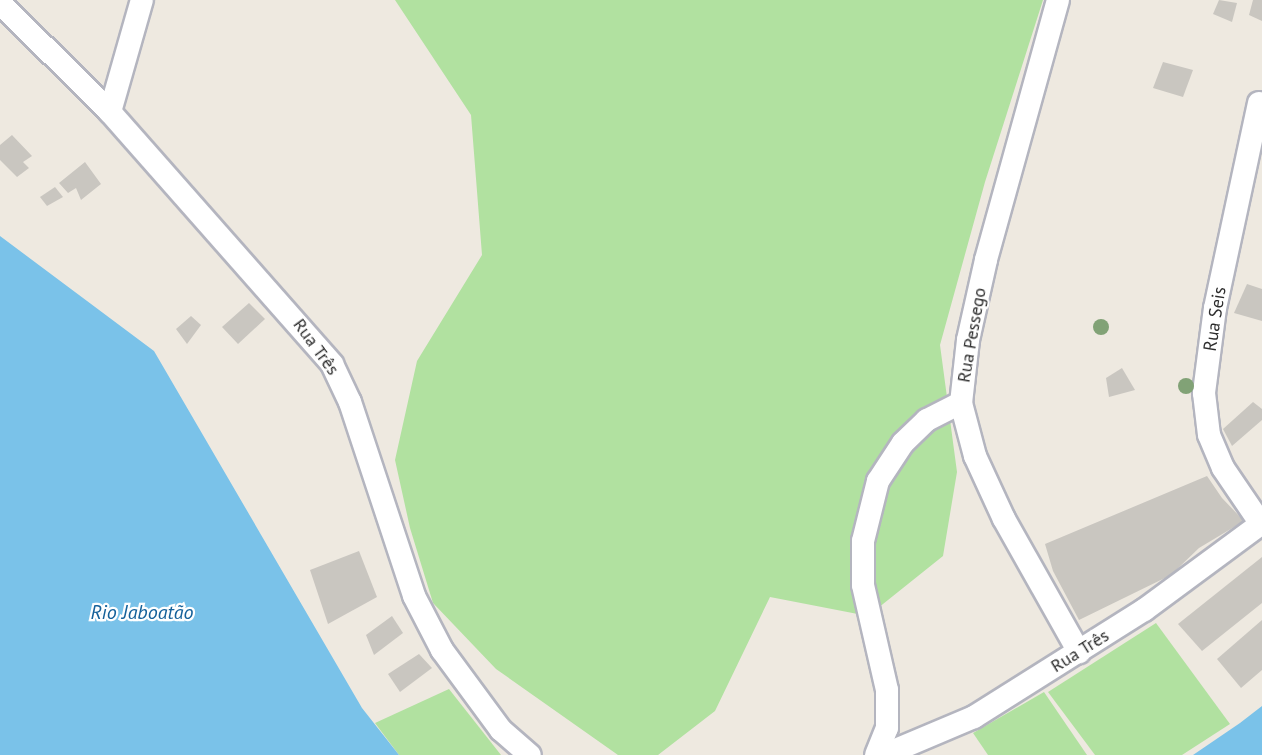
<!DOCTYPE html>
<html>
<head>
<meta charset="utf-8">
<style>
	body { margin:0 }
	#map { position:relative; width:1262px; height:755px; overflow:hidden; background:#eee9e0; font-family:"PT Sans",sans-serif }
	div>[style] { position:absolute }
	.green>* { inset:0; background:#b1e1a0 }
	.water>* { inset:0; background:#7ac2e9 }
	.building>* { inset:0; background:#c9c6c0 }
	.roads { filter:drop-shadow(2px 0 #b4b5bf) drop-shadow(-2px 0 #b4b5bf) drop-shadow(0 2px #b4b5bf) drop-shadow(0 -2px #b4b5bf) }
	.street>* { height:22px; margin:-11px; padding:0 11px; transform-origin:11px; border-radius:11px; background:#fff }
	.trees>* { width:16px; height:16px; margin:-8px; border-radius:50%; background:#81a276 }
	span { translate:-50% -50%; white-space:nowrap; text-align:center; line-height:1.15; -webkit-text-stroke:4.5px #fff; paint-order:stroke }
	.street-label { font-size:18px; color:#2d2d2d }
	.water-label { font-size:20px; color:#15619a; font-style:italic }
</style>
</head>
<body>
<div id="map">
	<div class="green">
		<div style="clip-path:polygon(395px 0,1043px 0,985px 182px,940px 345px,957px 472px,943px 556px,868px 616px,770px 597px,715px 711px,658px 755px,618px 755px,496px 669px,433px 603px,410px 528px,395px 460px,417px 361px,482px 255px,471px 115px)"></div>
		<div style="clip-path:polygon(1156px 623px,1230px 724px,1182px 755px,1095px 755px,1048px 692px)"></div>
		<div style="clip-path:polygon(449px 689px,501px 755px,399px 755px,375px 723px)"></div>
		<div style="clip-path:polygon(1044px 692px,1087px 755px,988px 755px,973px 733px)"></div>
	</div>
	<div class="water">
		<div style="clip-path:polygon(0 236px,154px 351px,362px 708px,399px 755px,0 755px)"></div>
		<div style="clip-path:polygon(1262px 706px,1262px 755px,1193px 755px,1240px 723px)"></div>
	</div>
	<div class="building">
		<div style="clip-path:polygon(1219px 0,1237px 3px,1232px 22px,1213px 14px)"></div>
		<div style="clip-path:polygon(1253px 0,1262px 0,1262px 21px,1249px 15px)"></div>
		<div style="clip-path:polygon(1163px 62px,1193px 70px,1183px 97px,1153px 88px)"></div>
		<div style="clip-path:polygon(12px 135px,32px 156px,23px 162px,29px 168px,17px 177px,0 160px,0 145px)"></div>
		<div style="clip-path:polygon(85px 162px,101px 184px,81px 200px,76px 188px,68px 193px,59px 183px)"></div>
		<div style="clip-path:polygon(55px 187px,63px 197px,47px 206px,40px 197px)"></div>
		<div style="clip-path:polygon(1247px 284px,1262px 289px,1262px 321px,1234px 313px)"></div>
		<div style="clip-path:polygon(249px 303px,265px 319px,238px 344px,222px 327px)"></div>
		<div style="clip-path:polygon(191px 316px,201px 325px,187px 344px,176px 329px)"></div>
		<div style="clip-path:polygon(1122px 368px,1135px 390px,1109px 397px,1106px 378px)"></div>
		<div style="clip-path:polygon(1253px 402px,1262px 409px,1262px 420px,1232px 446px,1223px 429px)"></div>
		<div style="clip-path:polygon(1207px 476px,1222px 498px,1244px 521px,1199px 548px,1171px 575px,1079px 620px,1053px 571px,1045px 544px)"></div>
		<div style="clip-path:polygon(359px 551px,377px 597px,328px 624px,310px 570px)"></div>
		<div style="clip-path:polygon(1262px 557px,1262px 603px,1202px 651px,1178px 624px)"></div>
		<div style="clip-path:polygon(392px 616px,403px 633px,374px 655px,366px 635px)"></div>
		<div style="clip-path:polygon(1262px 620px,1262px 670px,1241px 688px,1217px 659px)"></div>
		<div style="clip-path:polygon(419px 654px,432px 668px,400px 692px,388px 674px)"></div>
	</div>
	<div class="roads">
		<div class="street">
			<div style="left:1058px;top:0;width:270px;rotate:105.5deg"></div>
			<div style="left:986px;top:260px;width:82px;rotate:102.7deg"></div>
			<div style="left:968px;top:340px;width:63px;rotate:96.3deg"></div>
			<div style="left:961px;top:403px;width:55px;rotate:75.2deg"></div>
			<div style="left:975px;top:456px;width:69px;rotate:65.3deg"></div>
			<div style="left:1004px;top:519px;width:153px;rotate:60.6deg"></div>
			<div style="left:0;top:3px;width:155px;rotate:44.7deg"></div>
			<div style="left:110px;top:112px;width:336px;rotate:48.6deg"></div>
			<div style="left:332px;top:364px;width:42px;rotate:64.7deg"></div>
			<div style="left:350px;top:402px;width:204px;rotate:71.7deg"></div>
			<div style="left:414px;top:596px;width:61px;rotate:62.6deg"></div>
			<div style="left:442px;top:650px;width:99px;rotate:53.6deg"></div>
			<div style="left:501px;top:730px;width:38px;rotate:41deg"></div>
			<div style="left:1259px;top:103px;width:210px;rotate:102.1deg"></div>
			<div style="left:1215px;top:308px;width:86px;rotate:97.4deg"></div>
			<div style="left:1204px;top:393px;width:42px;rotate:83.2deg"></div>
			<div style="left:1209px;top:435px;width:36px;rotate:67deg"></div>
			<div style="left:1223px;top:468px;width:68px;rotate:55.8deg"></div>
			<div style="left:110px;top:112px;width:116px;rotate:-74.1deg"></div>
			<div style="left:876px;top:755px;width:29px;rotate:-68deg"></div>
			<div style="left:887px;top:728px;width:38px;rotate:-90deg"></div>
			<div style="left:887px;top:690px;width:108px;rotate:-102.9deg"></div>
			<div style="left:863px;top:585px;width:44px;rotate:-90deg"></div>
			<div style="left:863px;top:541px;width:62px;rotate:-76deg"></div>
			<div style="left:878px;top:481px;width:45px;rotate:-56.7deg"></div>
			<div style="left:903px;top:443px;width:33px;rotate:-44deg"></div>
			<div style="left:927px;top:420px;width:38px;rotate:-27deg"></div>
			<div style="left:884px;top:755px;width:98px;rotate:-22.9deg"></div>
			<div style="left:974px;top:717px;width:201px;rotate:-32.2deg"></div>
			<div style="left:1144px;top:610px;width:147px;rotate:-36.4deg"></div>
		</div>
	</div>
	<div class="trees">
		<div style="left:1101px;top:327px"></div>
		<div style="left:1186px;top:386px"></div>
	</div>
	<div class="street-label">
		<span style="left:1215px;top:319px;rotate:-81deg">Rua Seis</span>
		<span style="left:972px;top:335px;rotate:-80deg">Rua Pessego</span>
		<span style="left:316px;top:347px;rotate:54deg">Rua Três</span>
		<span style="left:1080px;top:651px;rotate:-32deg">Rua Três</span>
	</div>
	<div class="water-label">
		<span style="left:142px;top:612px">Rio Jaboatão</span>
	</div>
</div>
</body>
</html>
